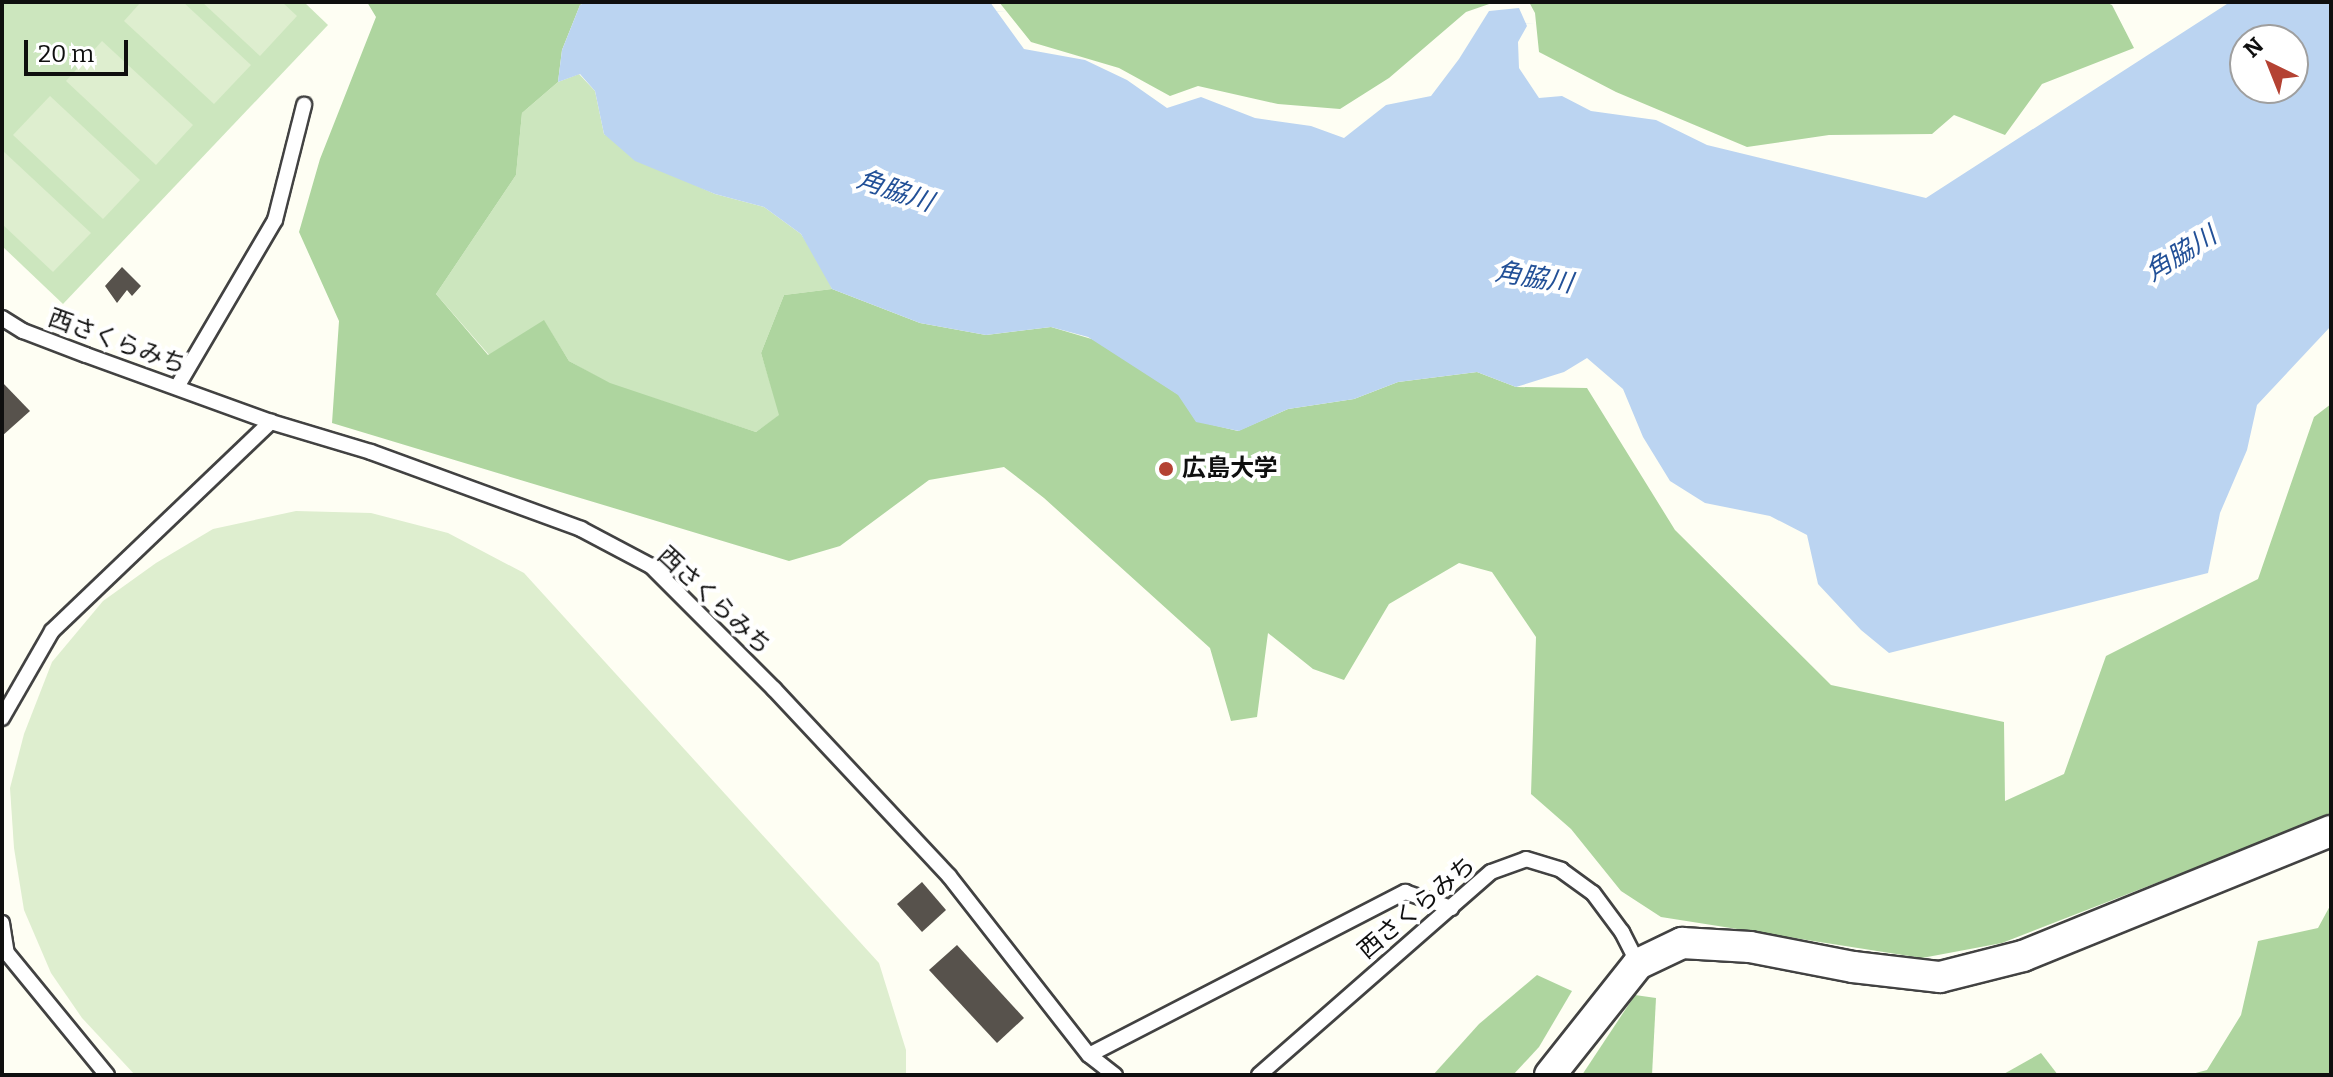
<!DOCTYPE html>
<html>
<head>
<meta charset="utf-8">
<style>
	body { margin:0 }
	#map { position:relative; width:2333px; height:1077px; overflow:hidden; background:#fefef3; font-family:Bitter,"Noto Sans JP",serif }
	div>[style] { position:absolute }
	.green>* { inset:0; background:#cce6be }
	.forest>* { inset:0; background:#aed59f }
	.pitch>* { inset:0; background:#deeecf }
	.water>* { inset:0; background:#bbd4f1 }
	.building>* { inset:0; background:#57524c }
	.roads { filter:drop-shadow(2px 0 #424242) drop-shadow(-2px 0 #424242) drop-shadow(0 2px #424242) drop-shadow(0 -2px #424242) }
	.service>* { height:14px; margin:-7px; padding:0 7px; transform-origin:7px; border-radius:7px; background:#fff }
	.minor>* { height:30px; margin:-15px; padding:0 15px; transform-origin:15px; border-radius:15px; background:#fff }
	.dots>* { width:22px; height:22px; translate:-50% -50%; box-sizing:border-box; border:4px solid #fff; border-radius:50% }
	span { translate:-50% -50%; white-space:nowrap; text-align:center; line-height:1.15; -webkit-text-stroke:8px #fff; paint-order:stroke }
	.street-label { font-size:24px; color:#0f0f0f }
	.poi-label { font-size:24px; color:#0f0f0f; font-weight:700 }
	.left { translate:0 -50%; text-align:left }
	.water-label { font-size:26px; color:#225097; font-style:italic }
	.frame { position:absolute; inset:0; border:4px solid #0f0f0f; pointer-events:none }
	.north { position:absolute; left:2229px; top:24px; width:80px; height:80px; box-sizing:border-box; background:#fff; border:2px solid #9f9f9f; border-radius:50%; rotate:317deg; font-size:22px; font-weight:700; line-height:32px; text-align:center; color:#0f0f0f }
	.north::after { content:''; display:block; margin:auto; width:28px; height:36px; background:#b44233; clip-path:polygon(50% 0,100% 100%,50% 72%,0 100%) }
	.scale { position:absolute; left:24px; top:40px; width:104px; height:36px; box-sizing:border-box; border:4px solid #0f0f0f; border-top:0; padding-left:10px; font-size:24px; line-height:28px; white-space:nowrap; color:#0f0f0f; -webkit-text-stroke:6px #fff; paint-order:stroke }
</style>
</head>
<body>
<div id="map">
	<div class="green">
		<div style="clip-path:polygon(2px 2px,304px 2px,328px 25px,63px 304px,2px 246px)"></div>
		<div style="clip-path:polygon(579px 74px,595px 91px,604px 134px,686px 181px,715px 194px,764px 207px,801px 234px,821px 264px,832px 289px,784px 295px,761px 353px,780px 415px,756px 432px,610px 384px,569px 361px,544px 321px,489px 355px,436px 294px,516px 175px,522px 113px,558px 82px)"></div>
	</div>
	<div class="forest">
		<div style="clip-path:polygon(367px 2px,586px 2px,580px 5px,562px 50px,558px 82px,522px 113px,516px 175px,436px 294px,488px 355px,544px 320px,569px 361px,610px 383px,756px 432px,779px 415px,761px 353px,784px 295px,832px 289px,920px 323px,986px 335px,1051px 327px,1095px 340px,1179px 395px,1196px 421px,1238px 431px,1288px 409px,1354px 399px,1398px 382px,1477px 372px,1516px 387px,1587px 388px,1675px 530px,1831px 685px,2004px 722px,2005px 801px,2064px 774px,2106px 656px,2258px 579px,2314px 417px,2331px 404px,2331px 815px,2002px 943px,1922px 958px,1661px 917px,1621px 891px,1571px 829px,1531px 794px,1536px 637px,1492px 572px,1459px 563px,1389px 604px,1344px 680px,1313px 669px,1268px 633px,1257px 717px,1231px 721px,1210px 648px,1044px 498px,1004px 467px,929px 480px,840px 546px,789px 561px,332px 423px,339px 321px,299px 232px,320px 159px,376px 17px)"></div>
		<div style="clip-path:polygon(999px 2px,1495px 2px,1466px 12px,1389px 78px,1340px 109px,1278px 104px,1198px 86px,1170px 96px,1119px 68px,1031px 42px)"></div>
		<div style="clip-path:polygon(1529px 2px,2105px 2px,2112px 5px,2134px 48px,2042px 84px,2005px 135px,1954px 115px,1932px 134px,1829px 135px,1747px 147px,1616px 92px,1539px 52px,1535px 13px)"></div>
		<div style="clip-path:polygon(2331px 904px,2331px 1075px,2188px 1075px,2207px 1070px,2241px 1015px,2258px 941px,2318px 928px)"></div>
		<div style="clip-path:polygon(1537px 975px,1572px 991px,1539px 1047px,1513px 1075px,1433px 1075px,1479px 1024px)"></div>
		<div style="clip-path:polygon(1635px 995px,1656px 998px,1652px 1075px,1582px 1075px)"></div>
		<div style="clip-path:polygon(2041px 1053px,2058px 1075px,2002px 1075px)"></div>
	</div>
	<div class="pitch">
		<div style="clip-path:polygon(141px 2px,183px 2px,251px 65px,214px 104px,124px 21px)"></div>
		<div style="clip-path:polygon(202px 2px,282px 2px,297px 16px,260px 56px)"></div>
		<div style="clip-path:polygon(102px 41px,193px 125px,156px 165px,66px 81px)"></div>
		<div style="clip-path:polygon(50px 96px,140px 180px,103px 219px,13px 135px)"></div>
		<div style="clip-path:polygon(2px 150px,91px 233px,53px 272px,2px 224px)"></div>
		<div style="clip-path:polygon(296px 511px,371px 513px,448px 533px,524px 573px,879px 963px,906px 1050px,906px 1075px,135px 1075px,82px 1018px,51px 973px,24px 910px,14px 848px,10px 788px,24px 734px,52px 662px,103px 601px,156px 563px,213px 529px)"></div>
	</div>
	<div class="water">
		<div style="clip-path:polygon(evenodd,586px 2px,990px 2px,1024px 49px,1085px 60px,1127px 80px,1167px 108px,1201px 97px,1255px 118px,1311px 126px,1344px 138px,1386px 105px,1431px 96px,1459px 59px,1489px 11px,1519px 8px,1527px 26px,1518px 42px,1519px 68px,1539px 98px,1562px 96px,1591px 111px,1656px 120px,1707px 145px,1926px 198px,2230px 2px,2331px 2px,2331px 326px,2257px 405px,2247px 450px,2220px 513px,2208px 573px,1889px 653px,1861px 630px,1818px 584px,1807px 535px,1770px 516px,1705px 503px,1670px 481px,1643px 437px,1623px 389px,1587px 358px,1564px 372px,1516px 387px,1477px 372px,1398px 382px,1354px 399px,1288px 409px,1239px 431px,1196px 422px,1178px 395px,1088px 337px,1051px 327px,986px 335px,920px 323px,832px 289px,801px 234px,764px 207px,715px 194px,635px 161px,604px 134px,595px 91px,580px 74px,558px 82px,562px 50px,580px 5px,586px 2px,2245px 40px,2293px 40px,2293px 88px,2245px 88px,2245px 40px)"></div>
	</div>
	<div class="building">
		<div style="clip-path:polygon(122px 267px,141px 286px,132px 296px,127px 290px,117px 303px,105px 286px)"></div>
		<div style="clip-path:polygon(2px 382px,30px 411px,2px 436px)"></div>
		<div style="clip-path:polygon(922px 882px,946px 910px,922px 932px,897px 904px)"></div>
		<div style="clip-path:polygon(957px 945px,1024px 1018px,997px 1043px,929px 970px)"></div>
	</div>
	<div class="roads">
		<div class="service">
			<div style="left:2px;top:318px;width:25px;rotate:32deg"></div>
			<div style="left:23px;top:331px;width:67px;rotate:20.9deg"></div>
			<div style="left:86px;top:355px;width:197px;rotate:19.9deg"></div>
			<div style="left:271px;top:422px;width:104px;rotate:16.7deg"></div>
			<div style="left:371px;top:452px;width:224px;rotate:20.1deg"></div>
			<div style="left:581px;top:529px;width:79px;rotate:27.9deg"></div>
			<div style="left:651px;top:566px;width:174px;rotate:45deg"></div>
			<div style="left:774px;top:689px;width:256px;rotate:46.9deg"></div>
			<div style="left:949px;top:876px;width:227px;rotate:52deg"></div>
			<div style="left:1089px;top:1055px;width:33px;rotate:38deg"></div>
			<div style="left:177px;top:387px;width:194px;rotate:-59.6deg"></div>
			<div style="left:275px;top:220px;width:119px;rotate:-75.8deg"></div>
			<div style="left:2px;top:718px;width:100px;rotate:-60.1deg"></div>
			<div style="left:52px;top:631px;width:303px;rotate:-43.7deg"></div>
			<div style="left:2px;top:923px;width:30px;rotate:81deg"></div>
			<div style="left:7px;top:953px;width:158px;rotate:50.7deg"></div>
			<div style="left:1089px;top:1055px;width:356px;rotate:-27.3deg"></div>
			<div style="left:1405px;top:892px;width:49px;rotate:19.2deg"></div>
			<div style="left:1259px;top:1075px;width:308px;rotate:-41.2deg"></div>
			<div style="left:1491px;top:872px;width:37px;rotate:-20deg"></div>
			<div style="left:1526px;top:859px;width:37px;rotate:17deg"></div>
			<div style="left:1561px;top:870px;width:39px;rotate:36deg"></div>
			<div style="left:1593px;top:893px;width:49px;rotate:53.4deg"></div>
			<div style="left:1622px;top:932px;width:36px;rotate:63deg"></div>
		</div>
		<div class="minor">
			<div style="left:1550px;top:1075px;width:142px;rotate:-51.6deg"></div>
			<div style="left:1638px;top:964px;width:49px;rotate:-25.5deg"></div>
			<div style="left:1682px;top:943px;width:68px;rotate:3.4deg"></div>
			<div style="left:1750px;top:947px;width:105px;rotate:11deg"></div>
			<div style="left:1853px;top:967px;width:88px;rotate:6.6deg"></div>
			<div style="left:1940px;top:977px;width:86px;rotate:-14.2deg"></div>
			<div style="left:2023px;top:956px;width:332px;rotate:-22.1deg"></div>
		</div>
	</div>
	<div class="dots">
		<div style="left:1166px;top:469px;background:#b44233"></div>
	</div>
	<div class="street-label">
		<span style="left:117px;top:342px;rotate:20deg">西さくらみち</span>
		<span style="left:714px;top:601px;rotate:43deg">西さくらみち</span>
		<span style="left:1417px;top:908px;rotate:-40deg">西さくらみち</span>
	</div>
	<div class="poi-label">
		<span class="left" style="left:1182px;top:469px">広島大学</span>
	</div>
	<div class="water-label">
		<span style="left:895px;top:191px;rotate:19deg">角脇川</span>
		<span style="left:2181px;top:254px;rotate:-32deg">角脇川</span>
		<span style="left:1534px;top:278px;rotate:9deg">角脇川</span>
	</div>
	<div class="frame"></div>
	<div class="north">N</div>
	<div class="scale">20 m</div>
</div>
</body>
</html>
